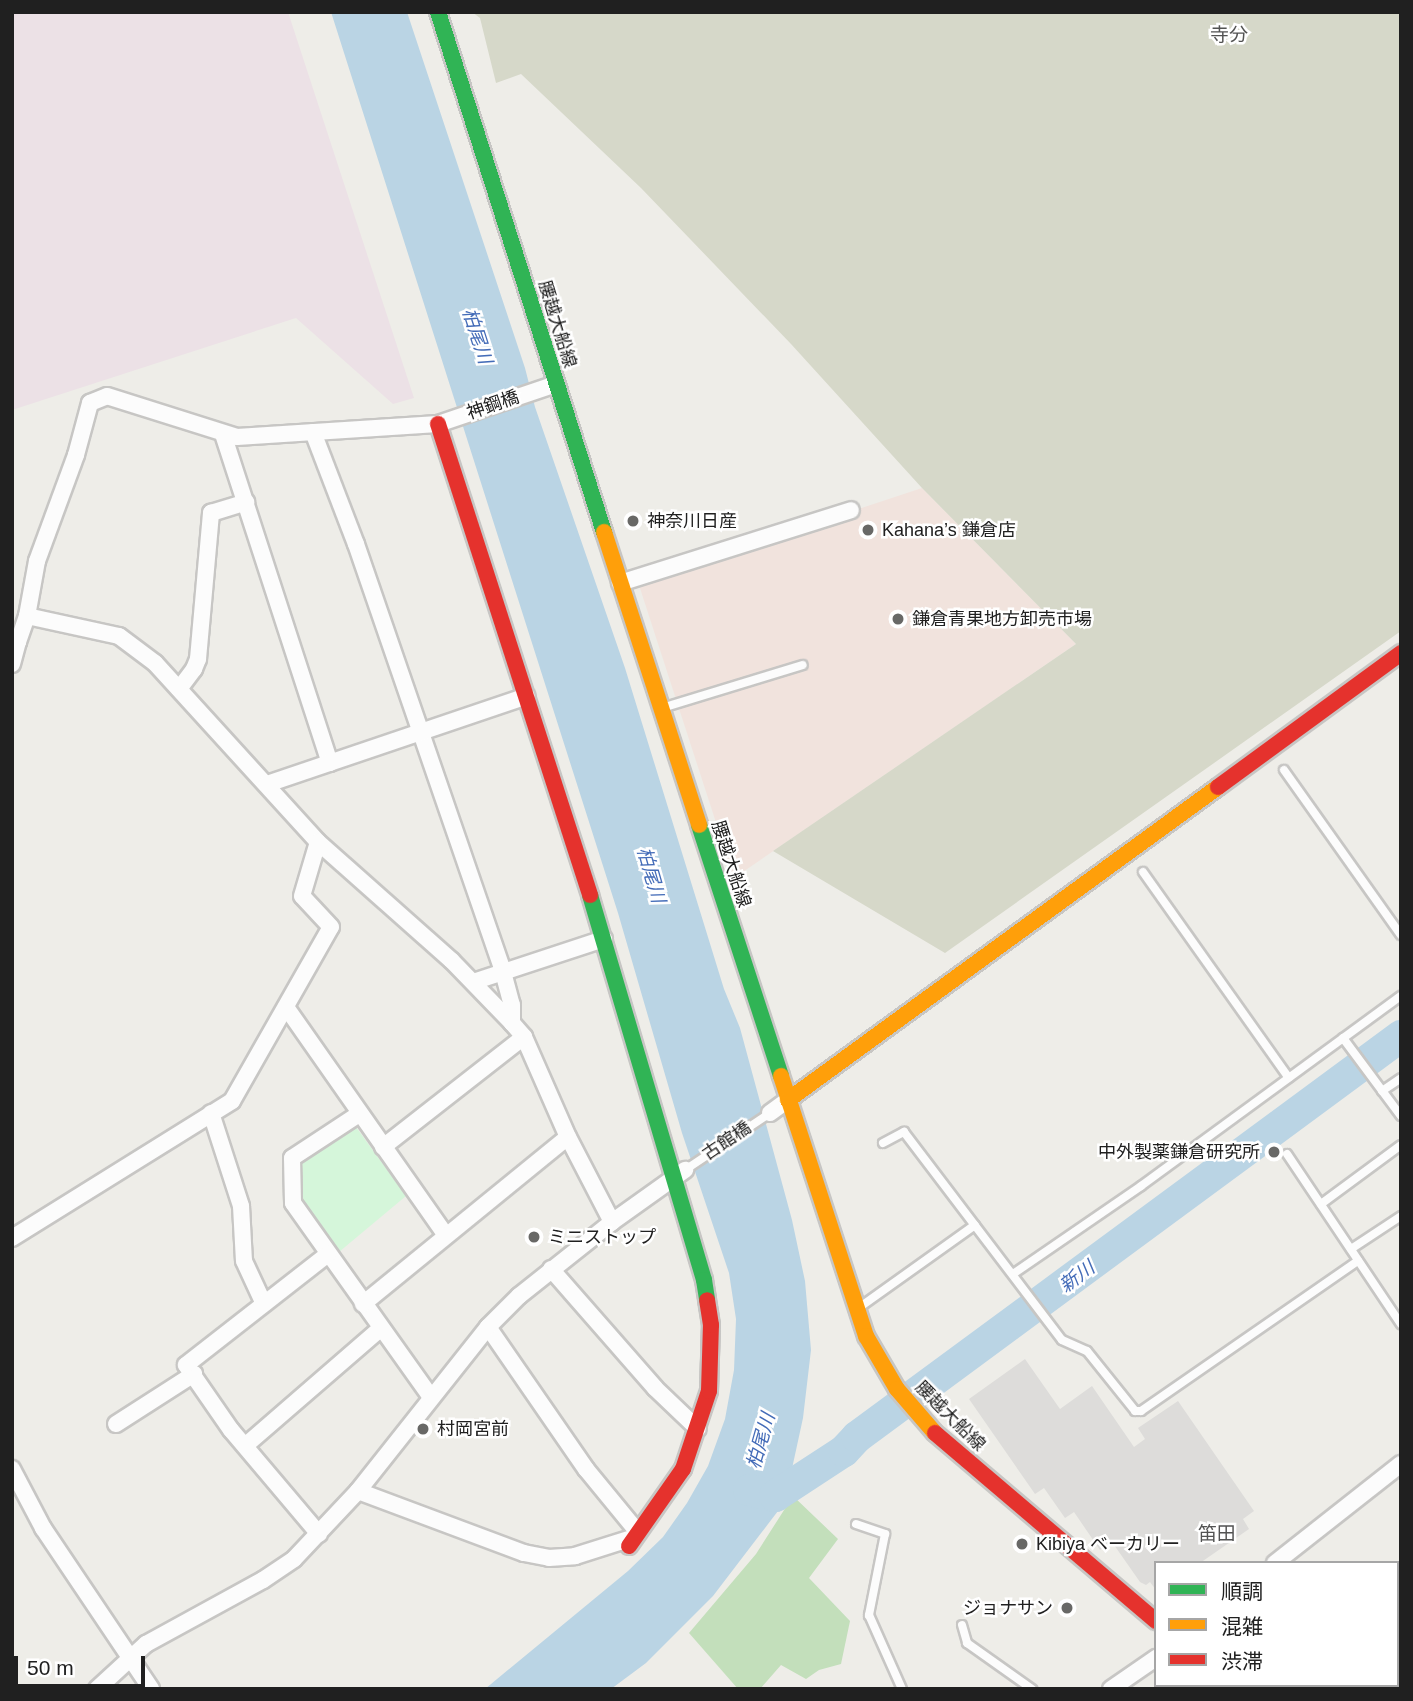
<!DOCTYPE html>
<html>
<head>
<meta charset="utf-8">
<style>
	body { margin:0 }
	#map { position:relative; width:1413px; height:1701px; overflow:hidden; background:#eeede8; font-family:Arial,"Noto Sans JP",sans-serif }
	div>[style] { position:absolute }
	.residential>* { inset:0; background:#dddcda }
	.commercial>* { inset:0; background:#f1e3dd }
	.industrial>* { inset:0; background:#ece1e6 }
	.construction>* { inset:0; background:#d6d8c9 }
	.forest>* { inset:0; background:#c3dfbb }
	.park>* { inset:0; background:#d5f6da }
	.water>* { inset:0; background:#bad4e4 }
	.river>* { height:32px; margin:-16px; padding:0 16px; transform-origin:16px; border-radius:16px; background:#bad4e4 }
	.roads { filter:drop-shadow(2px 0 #c7c6c4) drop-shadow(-2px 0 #c7c6c4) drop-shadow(0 2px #c7c6c4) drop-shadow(0 -2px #c7c6c4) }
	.lane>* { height:8px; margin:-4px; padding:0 4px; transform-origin:4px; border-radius:4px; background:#fcfcfc }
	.street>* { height:16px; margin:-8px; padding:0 8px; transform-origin:8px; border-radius:8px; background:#fcfcfc }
	.fast>* { height:16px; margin:-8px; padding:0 8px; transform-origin:8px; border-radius:8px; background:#30b455 }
	.slow>* { height:16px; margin:-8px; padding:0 8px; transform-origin:8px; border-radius:8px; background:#ff9f0a }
	.jam>* { height:16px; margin:-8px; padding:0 8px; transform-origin:8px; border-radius:8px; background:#e5322d }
	.dots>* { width:19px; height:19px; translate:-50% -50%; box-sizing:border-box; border:4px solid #fff; border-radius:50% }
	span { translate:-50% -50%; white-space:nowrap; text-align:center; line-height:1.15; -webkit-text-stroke:5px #fff; paint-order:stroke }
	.street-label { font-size:18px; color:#202020 }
	.poi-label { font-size:18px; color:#202020 }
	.left { translate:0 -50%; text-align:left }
	.right { translate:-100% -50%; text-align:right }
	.neighbourhood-label { font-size:19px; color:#535353 }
	.water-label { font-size:19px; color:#446cb8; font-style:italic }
	.frame { position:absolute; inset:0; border:14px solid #202020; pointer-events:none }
	.legend { position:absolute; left:1154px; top:1561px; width:245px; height:126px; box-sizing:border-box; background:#fff; border:2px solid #a6a6a6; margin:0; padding:9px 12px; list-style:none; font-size:21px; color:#202020 }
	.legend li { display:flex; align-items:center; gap:14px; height:35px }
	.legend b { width:35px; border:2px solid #a6a6a6 }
	.scale { position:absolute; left:14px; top:1656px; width:131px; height:32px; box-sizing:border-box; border:4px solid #202020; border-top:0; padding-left:9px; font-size:21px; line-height:24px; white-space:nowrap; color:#202020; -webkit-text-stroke:5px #fff; paint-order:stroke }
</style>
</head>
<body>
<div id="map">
	<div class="residential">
		<div style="clip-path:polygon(1025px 1359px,1060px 1409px,1092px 1386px,1134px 1447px,1145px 1439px,1138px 1428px,1178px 1401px,1254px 1511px,1243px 1519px,1249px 1529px,1200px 1563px,1156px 1563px,1156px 1590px,1150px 1582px,1146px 1585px,1140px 1582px,1112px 1542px,1100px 1550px,1074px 1512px,1065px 1518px,1044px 1488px,1035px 1494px,969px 1399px)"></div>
	</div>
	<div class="commercial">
		<div style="clip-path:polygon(922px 488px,1076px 644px,734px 878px,638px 582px)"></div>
	</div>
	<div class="industrial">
		<div style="clip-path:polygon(12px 12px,288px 12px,414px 398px,393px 404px,296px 318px,12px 410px)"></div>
	</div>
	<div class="construction">
		<div style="clip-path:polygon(472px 12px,1401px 12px,1401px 631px,945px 953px,773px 851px,1076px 644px,922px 488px,791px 344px,641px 188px,521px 74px,496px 83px,480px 18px)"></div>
	</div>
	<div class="forest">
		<div style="clip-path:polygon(793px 1496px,838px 1539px,809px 1578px,850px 1621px,841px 1664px,819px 1670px,806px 1679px,781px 1665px,760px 1689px,738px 1689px,689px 1633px,756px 1554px)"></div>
	</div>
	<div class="park">
		<div style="clip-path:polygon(356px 1127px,406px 1196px,339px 1252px,302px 1200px,301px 1163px)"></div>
	</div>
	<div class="water">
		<div style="clip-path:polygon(331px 12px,407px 12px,525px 368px,535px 407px,625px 668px,724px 989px,740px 1028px,792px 1220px,805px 1281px,811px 1350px,803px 1418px,788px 1487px,778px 1511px,713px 1596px,646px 1663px,611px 1689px,485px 1689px,628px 1571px,663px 1537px,687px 1503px,708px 1466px,725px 1419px,734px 1370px,736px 1319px,729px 1273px,682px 1133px,618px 913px)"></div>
	</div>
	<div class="river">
		<div style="left:749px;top:1490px;width:27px;rotate:13deg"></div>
		<div style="left:775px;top:1496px;width:82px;rotate:-33.1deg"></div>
		<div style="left:844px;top:1451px;width:19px;rotate:-47deg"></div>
		<div style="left:857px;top:1437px;width:676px;rotate:-36.4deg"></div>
	</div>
	<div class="roads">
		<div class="lane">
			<div style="left:662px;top:708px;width:147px;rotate:-17deg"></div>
			<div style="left:1284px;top:770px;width:202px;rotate:54.7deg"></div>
			<div style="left:1143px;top:872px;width:252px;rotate:54.7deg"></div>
			<div style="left:1343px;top:1038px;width:97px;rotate:53.4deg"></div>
			<div style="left:1382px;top:1091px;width:23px;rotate:-34deg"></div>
			<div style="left:883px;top:1143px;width:24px;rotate:-28deg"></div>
			<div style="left:904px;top:1132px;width:261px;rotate:52.8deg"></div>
			<div style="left:1062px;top:1340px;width:27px;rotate:24deg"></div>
			<div style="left:1087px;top:1351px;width:77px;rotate:51.3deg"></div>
			<div style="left:1135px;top:1411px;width:6px"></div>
			<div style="left:1141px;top:1411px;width:264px;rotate:-34.7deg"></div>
			<div style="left:1287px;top:1154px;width:205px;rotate:56.2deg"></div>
			<div style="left:685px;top:1170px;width:102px;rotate:-33.8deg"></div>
			<div style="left:1321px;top:1204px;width:99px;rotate:-36.4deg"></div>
			<div style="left:1351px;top:1249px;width:60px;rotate:-33.4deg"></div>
			<div style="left:1013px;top:1274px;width:155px;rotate:-34.5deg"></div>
			<div style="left:1141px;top:1186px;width:322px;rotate:-36.2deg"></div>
			<div style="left:860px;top:1307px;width:141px;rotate:-35.5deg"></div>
			<div style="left:856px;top:1524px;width:31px;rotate:19deg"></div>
			<div style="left:885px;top:1534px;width:83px;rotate:101.2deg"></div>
			<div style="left:869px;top:1615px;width:81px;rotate:66deg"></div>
			<div style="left:962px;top:1625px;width:19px;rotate:74deg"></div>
			<div style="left:967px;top:1643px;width:80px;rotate:35.3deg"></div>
		</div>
		<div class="street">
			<div style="left:313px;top:432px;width:120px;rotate:69deg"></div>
			<div style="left:356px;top:544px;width:453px;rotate:71deg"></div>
			<div style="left:503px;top:972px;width:34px;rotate:75deg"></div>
			<div style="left:512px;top:1005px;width:18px;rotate:90deg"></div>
			<div style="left:512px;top:1023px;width:18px;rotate:49deg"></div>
			<div style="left:524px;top:1037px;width:109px;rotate:66.3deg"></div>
			<div style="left:568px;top:1137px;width:96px;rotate:62.6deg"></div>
			<div style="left:223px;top:434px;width:346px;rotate:72deg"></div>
			<div style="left:620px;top:583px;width:242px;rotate:-17.5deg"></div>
			<div style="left:27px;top:616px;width:94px;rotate:12.3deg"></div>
			<div style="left:119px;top:636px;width:45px;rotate:36.9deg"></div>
			<div style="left:155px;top:663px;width:242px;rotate:47.7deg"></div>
			<div style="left:318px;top:842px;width:178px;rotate:41.6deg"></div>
			<div style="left:451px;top:960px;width:88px;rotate:45.9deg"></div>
			<div style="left:12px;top:643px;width:6px;rotate:-9deg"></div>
			<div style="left:18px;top:642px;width:28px;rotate:-71deg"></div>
			<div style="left:27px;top:616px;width:56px;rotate:-79.7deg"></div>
			<div style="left:37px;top:561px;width:113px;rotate:-69.8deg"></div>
			<div style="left:76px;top:455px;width:54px;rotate:-74.9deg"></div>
			<div style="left:90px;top:403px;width:18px;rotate:-22deg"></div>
			<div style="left:107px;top:396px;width:136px;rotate:17.5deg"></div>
			<div style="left:237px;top:437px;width:201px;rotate:-3.7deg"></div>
			<div style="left:438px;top:424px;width:125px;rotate:-18.7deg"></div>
			<div style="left:12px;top:664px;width:23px;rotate:-75deg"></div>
			<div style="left:179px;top:689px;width:25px;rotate:-53deg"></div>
			<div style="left:194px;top:669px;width:11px;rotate:-68deg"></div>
			<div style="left:198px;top:659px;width:147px;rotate:-84.9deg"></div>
			<div style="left:211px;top:513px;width:37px;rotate:-17deg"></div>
			<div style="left:267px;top:784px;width:274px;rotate:-18.7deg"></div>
			<div style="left:473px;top:982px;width:138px;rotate:-18.2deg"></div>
			<div style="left:286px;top:1007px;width:277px;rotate:55deg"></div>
			<div style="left:211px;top:1113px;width:98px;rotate:72.1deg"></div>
			<div style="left:241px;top:1206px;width:55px;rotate:86.9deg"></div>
			<div style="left:244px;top:1261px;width:47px;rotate:65.1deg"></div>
			<div style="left:770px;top:1113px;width:22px;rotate:-36deg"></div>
			<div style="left:359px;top:1114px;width:80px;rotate:146.7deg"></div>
			<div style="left:292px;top:1158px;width:45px;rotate:88.7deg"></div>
			<div style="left:293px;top:1203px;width:238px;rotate:54.6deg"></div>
			<div style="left:383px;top:1147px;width:179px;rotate:-38deg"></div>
			<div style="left:12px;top:1238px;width:259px;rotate:-31.9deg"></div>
			<div style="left:232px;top:1101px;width:200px;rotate:-60.4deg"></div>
			<div style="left:331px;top:927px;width:42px;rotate:-133.1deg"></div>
			<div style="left:302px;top:896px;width:56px;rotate:-73.5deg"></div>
			<div style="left:551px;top:1269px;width:158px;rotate:48.8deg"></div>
			<div style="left:655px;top:1388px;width:59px;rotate:43.6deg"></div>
			<div style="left:363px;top:1304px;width:264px;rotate:-39.2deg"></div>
			<div style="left:488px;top:1327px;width:173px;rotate:55.4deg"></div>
			<div style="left:586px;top:1469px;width:80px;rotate:50.6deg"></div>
			<div style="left:116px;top:1424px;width:93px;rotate:-32.7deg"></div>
			<div style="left:246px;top:1445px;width:177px;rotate:-40.9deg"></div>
			<div style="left:12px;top:1469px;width:67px;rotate:62.3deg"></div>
			<div style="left:43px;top:1528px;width:194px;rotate:56.1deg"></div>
			<div style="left:358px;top:1491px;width:177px;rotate:20.5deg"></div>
			<div style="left:524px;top:1553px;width:25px;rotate:11deg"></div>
			<div style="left:549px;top:1558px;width:26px;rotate:-4deg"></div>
			<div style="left:575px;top:1556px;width:60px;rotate:-17.5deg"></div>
			<div style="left:319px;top:1534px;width:136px;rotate:-130.2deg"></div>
			<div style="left:231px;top:1430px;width:79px;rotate:-124.7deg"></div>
			<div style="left:186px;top:1365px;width:180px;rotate:-38deg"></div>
			<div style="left:1275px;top:1563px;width:160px;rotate:-38.2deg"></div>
			<div style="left:97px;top:1689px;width:67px;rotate:-42.6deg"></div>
			<div style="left:146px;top:1644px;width:133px;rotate:-28.7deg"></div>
			<div style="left:263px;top:1580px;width:37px;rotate:-34deg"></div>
			<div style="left:294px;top:1559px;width:93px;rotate:-46.7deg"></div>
			<div style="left:358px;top:1491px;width:209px;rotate:-51.6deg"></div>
			<div style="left:488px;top:1327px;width:44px;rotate:-45deg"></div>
			<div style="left:519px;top:1296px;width:119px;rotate:-38.5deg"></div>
			<div style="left:612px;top:1222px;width:90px;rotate:-35.5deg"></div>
			<div style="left:1111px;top:1689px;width:55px;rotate:-34.6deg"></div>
		</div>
		<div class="fast">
			<div style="left:438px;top:12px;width:546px;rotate:72.3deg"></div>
			<div style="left:699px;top:825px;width:264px;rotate:71.9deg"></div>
			<div style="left:590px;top:895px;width:402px;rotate:73.5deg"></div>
			<div style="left:704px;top:1280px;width:20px;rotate:81deg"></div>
			<div style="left:1229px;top:1685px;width:5px;rotate:53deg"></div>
		</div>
		<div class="slow">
			<div style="left:604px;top:532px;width:308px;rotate:72deg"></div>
			<div style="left:781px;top:1076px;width:274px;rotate:71.9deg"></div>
			<div style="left:866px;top:1336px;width:61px;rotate:59.7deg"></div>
			<div style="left:897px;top:1389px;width:58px;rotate:49.2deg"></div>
			<div style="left:788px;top:1100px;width:532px;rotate:-36.05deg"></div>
		</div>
		<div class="jam">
			<div style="left:438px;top:424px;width:495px;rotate:72.1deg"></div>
			<div style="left:1218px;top:787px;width:227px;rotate:-36.2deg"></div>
			<div style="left:935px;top:1433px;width:290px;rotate:40.4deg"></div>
			<div style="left:629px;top:1546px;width:94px;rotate:-55deg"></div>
			<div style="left:683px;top:1469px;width:82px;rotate:-71.6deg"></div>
			<div style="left:709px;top:1391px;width:66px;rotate:-88.3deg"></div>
			<div style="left:711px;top:1325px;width:25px;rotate:-99deg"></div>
		</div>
	</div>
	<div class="dots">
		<div style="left:633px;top:521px;background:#686866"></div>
		<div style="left:868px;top:530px;background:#686866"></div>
		<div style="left:898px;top:619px;background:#686866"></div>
		<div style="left:1274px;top:1152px;background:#686866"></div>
		<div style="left:534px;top:1237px;background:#686866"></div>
		<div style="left:423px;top:1429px;background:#686866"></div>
		<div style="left:1022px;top:1544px;background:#686866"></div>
		<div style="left:1067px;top:1608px;background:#686866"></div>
	</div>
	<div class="street-label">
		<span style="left:557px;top:324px;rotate:73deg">腰越大船線</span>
		<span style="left:493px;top:405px;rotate:-19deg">神鋼橋</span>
		<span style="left:731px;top:864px;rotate:72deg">腰越大船線</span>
		<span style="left:727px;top:1141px;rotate:-34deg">古館橋</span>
		<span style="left:950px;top:1416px;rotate:45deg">腰越大船線</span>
	</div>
	<div class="poi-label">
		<span class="left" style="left:647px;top:521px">神奈川日産</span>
		<span class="left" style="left:882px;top:530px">Kahana’s 鎌倉店</span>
		<span class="left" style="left:912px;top:619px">鎌倉青果地方卸売市場</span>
		<span class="right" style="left:1260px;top:1152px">中外製薬鎌倉研究所</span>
		<span class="left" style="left:548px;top:1237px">ミニストップ</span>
		<span class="left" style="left:437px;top:1429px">村岡宮前</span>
		<span class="left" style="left:1036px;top:1544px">Kibiya ベーカリー</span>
		<span class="right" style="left:1053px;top:1608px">ジョナサン</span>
	</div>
	<div class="neighbourhood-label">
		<span style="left:1229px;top:35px">寺分</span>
		<span style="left:1217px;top:1534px">笛田</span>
	</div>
	<div class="water-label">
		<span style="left:477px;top:336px;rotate:72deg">柏尾川</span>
		<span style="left:651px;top:875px;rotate:74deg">柏尾川</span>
		<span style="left:1077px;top:1277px;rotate:-37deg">新川</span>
		<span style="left:761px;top:1441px;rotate:-74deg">柏尾川</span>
	</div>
	<div class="frame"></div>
	<ul class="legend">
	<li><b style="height:9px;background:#30b455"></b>順調</li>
	<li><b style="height:9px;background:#ff9f0a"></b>混雑</li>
	<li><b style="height:9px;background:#e5322d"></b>渋滞</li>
	</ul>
	<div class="scale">50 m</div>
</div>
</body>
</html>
